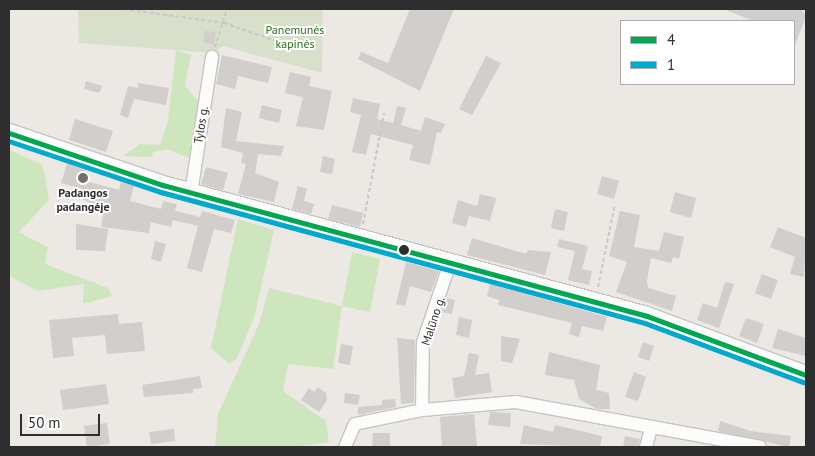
<!DOCTYPE html>
<html>
<head>
<meta charset="utf-8">
<style>
	body { margin:0 }
	#map { position:relative; width:815px; height:456px; overflow:hidden; background:#ece8e4; font-family:"PT Sans",sans-serif }
	div>[style] { position:absolute }
	.green>* { inset:0; background:#cee6be }
	.cemetery>* { inset:0; background:#d8e0cc }
	.building>* { inset:0; background:#d1cecb }
	.path>* { height:2px; margin-top:-1px; transform-origin:0; background:repeating-linear-gradient(90deg,#c9c9c8 0 4px,transparent 0 6.5px) }
	.roads { filter:drop-shadow(1px 0 #c5c4c5) drop-shadow(-1px 0 #c5c4c5) drop-shadow(0 1px #c5c4c5) drop-shadow(0 -1px #c5c4c5) }
	.street>* { height:12px; margin:-6px; padding:0 6px; transform-origin:6px; border-radius:6px; background:#fcfcfb }
	.secondary>* { height:18px; margin:-9px; padding:0 9px; transform-origin:9px; border-radius:9px; background:#fcfcfb }
	.bus-1>* { height:5px; margin:-2.5px; padding:0 2.5px; transform-origin:2.5px; border-radius:2.5px; background:#00a651 }
	.bus-2>* { height:5px; margin:-2.5px; padding:0 2.5px; transform-origin:2.5px; border-radius:2.5px; background:#00a9ce }
	.dots>* { width:14px; height:14px; translate:-50% -50%; box-sizing:border-box; border:2px solid #fff; border-radius:50% }
	span { translate:-50% -50%; white-space:nowrap; text-align:center; line-height:1.15; -webkit-text-stroke:4px #fff; paint-order:stroke }
	.park-label { font-size:12px; color:#2c6e1b }
	.street-label { font-size:12px; color:#2e2e2e }
	.poi-label { font-size:12px; color:#2e2e2e; font-weight:700 }
	.frame { position:absolute; inset:0; border:10px solid #2e2e2e; pointer-events:none }
	.legend { position:absolute; left:620px; top:20px; width:175px; height:65px; box-sizing:border-box; background:#fff; border:1px solid #ababab; margin:0; padding:6px 9px; list-style:none; font-size:15px; color:#2e2e2e }
	.legend li { display:flex; align-items:center; gap:10px; height:25px }
	.legend b { width:25px; border:1px solid #ababab }
	.scale { position:absolute; left:20px; top:414px; width:80px; height:22px; box-sizing:border-box; border:2px solid #2e2e2e; border-top:0; padding-left:6px; font-size:15px; line-height:18px; white-space:nowrap; color:#2e2e2e; -webkit-text-stroke:4px #fff; paint-order:stroke }
</style>
</head>
<body>
<div id="map">
	<div class="green">
		<div style="clip-path:polygon(176px 50px,191px 55px,185px 86px,200px 103px,193px 160px,168px 149px,153px 152px,152px 157px,123px 156px,140px 144px,160px 145px,168px 121px)"></div>
		<div style="clip-path:polygon(9px 150px,43px 165px,49px 200px,19px 232px,48px 247px,45px 264px,108px 288px,112px 296px,83px 304px,84px 284px,38px 291px,9px 276px)"></div>
		<div style="clip-path:polygon(238px 219px,274px 230px,254px 318px,237px 358px,230px 364px,211px 348px)"></div>
		<div style="clip-path:polygon(352px 252px,380px 259px,370px 312px,342px 306px,333px 369px,288px 364px,283px 391px,326px 421px,329px 442px,294px 447px,215px 447px,218px 414px,259px 324px,269px 288px,342px 306px)"></div>
	</div>
	<div class="cemetery">
		<div style="clip-path:polygon(78px 9px,323px 9px,322px 73px,223px 46px,213px 53px,79px 43px)"></div>
	</div>
	<div class="building">
		<div style="clip-path:polygon(410px 9px,454px 9px,420px 91px,358px 59px,361px 52px,388px 63px)"></div>
		<div style="clip-path:polygon(724px 9px,802px 9px,806px 17px,794px 47px,794px 21px,753px 21px)"></div>
		<div style="clip-path:polygon(205px 31px,216px 32px,214px 44px,203px 43px)"></div>
		<div style="clip-path:polygon(222px 55px,272px 67px,268px 83px,238px 76px,235px 89px,216px 84px)"></div>
		<div style="clip-path:polygon(486px 56px,501px 63px,472px 115px,459px 109px)"></div>
		<div style="clip-path:polygon(290px 72px,311px 77px,309px 86px,332px 91px,324px 130px,296px 126px,303px 97px,285px 93px)"></div>
		<div style="clip-path:polygon(86px 81px,102px 86px,99px 93px,84px 89px)"></div>
		<div style="clip-path:polygon(138px 83px,169px 88px,166px 105px,134px 99px,128px 118px,120px 115px,128px 86px,138px 88px)"></div>
		<div style="clip-path:polygon(353px 98px,380px 104px,377px 119px,393px 123px,397px 106px,406px 108px,401px 125px,421px 131px,425px 117px,445px 124px,441px 133px,437px 132px,430px 165px,409px 160px,413px 145px,371px 134px,366px 155px,352px 152px,361px 115px,350px 112px)"></div>
		<div style="clip-path:polygon(262px 105px,282px 110px,279px 123px,259px 118px)"></div>
		<div style="clip-path:polygon(226px 108px,242px 112px,236px 141px,284px 146px,281px 156px,258px 154px,255px 173px,279px 182px,274px 202px,238px 194px,246px 164px,241px 163px,243px 153px,221px 147px)"></div>
		<div style="clip-path:polygon(75px 119px,113px 131px,106px 152px,69px 140px)"></div>
		<div style="clip-path:polygon(323px 156px,335px 159px,332px 174px,320px 172px)"></div>
		<div style="clip-path:polygon(67px 164px,85px 170px,82px 180px,119px 190px,121px 182px,134px 186px,130px 201px,161px 209px,163px 201px,177px 204px,175px 211px,200px 217px,202px 211px,235px 220px,231px 233px,214px 229px,202px 272px,187px 268px,198px 226px,173px 220px,171px 227px,151px 222px,149px 233px,101px 227px,104px 209px,80px 198px,82px 189px,61px 183px)"></div>
		<div style="clip-path:polygon(206px 167px,228px 173px,223px 190px,201px 184px)"></div>
		<div style="clip-path:polygon(602px 176px,619px 181px,614px 199px,597px 194px)"></div>
		<div style="clip-path:polygon(298px 186px,307px 189px,304px 201px,314px 204px,311px 214px,292px 209px)"></div>
		<div style="clip-path:polygon(675px 192px,696px 198px,691px 218px,670px 212px)"></div>
		<div style="clip-path:polygon(480px 194px,496px 198px,490px 221px,469px 216px,466px 227px,452px 223px,458px 200px,477px 206px)"></div>
		<div style="clip-path:polygon(332px 205px,363px 213px,360px 227px,328px 219px)"></div>
		<div style="clip-path:polygon(555px 209px,568px 212px,564px 231px,551px 228px)"></div>
		<div style="clip-path:polygon(620px 211px,640px 215px,634px 247px,659px 251px,664px 232px,684px 237px,679px 259px,673px 257px,671px 263px,651px 258px,647px 281px,648px 288px,676px 296px,672px 311px,616px 292px,627px 262px,609px 256px)"></div>
		<div style="clip-path:polygon(76px 224px,108px 229px,105px 251px,76px 250px)"></div>
		<div style="clip-path:polygon(778px 227px,806px 238px,804px 277px,790px 274px,795px 257px,770px 247px)"></div>
		<div style="clip-path:polygon(472px 238px,526px 254px,528px 250px,551px 252px,545px 275px,467px 255px)"></div>
		<div style="clip-path:polygon(559px 239px,588px 246px,582px 269px,592px 271px,589px 285px,568px 280px,575px 251px,557px 247px)"></div>
		<div style="clip-path:polygon(155px 241px,166px 244px,161px 262px,151px 259px)"></div>
		<div style="clip-path:polygon(406px 262px,439px 271px,431px 292px,410px 286px,405px 306px,396px 304px)"></div>
		<div style="clip-path:polygon(762px 274px,778px 280px,771px 299px,755px 293px)"></div>
		<div style="clip-path:polygon(725px 282px,734px 284px,719px 328px,697px 320px,703px 303px,717px 308px)"></div>
		<div style="clip-path:polygon(490px 284px,607px 317px,603px 331px,582px 326px,579px 337px,569px 334px,572px 323px,498px 305px,499px 300px,487px 296px)"></div>
		<div style="clip-path:polygon(447px 298px,455px 300px,452px 314px,442px 312px)"></div>
		<div style="clip-path:polygon(118px 314px,119px 324px,142px 322px,145px 351px,107px 354px,105px 335px,72px 338px,74px 356px,53px 358px,49px 320px)"></div>
		<div style="clip-path:polygon(459px 317px,472px 320px,469px 338px,456px 335px)"></div>
		<div style="clip-path:polygon(746px 318px,764px 324px,757px 343px,739px 336px)"></div>
		<div style="clip-path:polygon(778px 329px,806px 338px,806px 356px,772px 348px)"></div>
		<div style="clip-path:polygon(501px 336px,520px 339px,512px 363px,501px 361px)"></div>
		<div style="clip-path:polygon(397px 338px,415px 340px,414px 403px,401px 404px)"></div>
		<div style="clip-path:polygon(643px 342px,654px 346px,649px 361px,638px 357px)"></div>
		<div style="clip-path:polygon(341px 344px,353px 346px,350px 365px,338px 363px)"></div>
		<div style="clip-path:polygon(549px 352px,600px 365px,596px 390px,609px 393px,610px 409px,597px 409px,579px 399px,574px 380px,545px 375px)"></div>
		<div style="clip-path:polygon(469px 353px,479px 355px,475px 375px,489px 373px,492px 392px,455px 398px,452px 378px,464px 376px)"></div>
		<div style="clip-path:polygon(634px 372px,646px 377px,638px 401px,625px 397px)"></div>
		<div style="clip-path:polygon(200px 376px,202px 388px,193px 389px,193px 393px,144px 397px,142px 385px)"></div>
		<div style="clip-path:polygon(106px 384px,109px 404px,63px 410px,60px 390px)"></div>
		<div style="clip-path:polygon(318px 387px,326px 393px,327px 400px,319px 412px,301px 400px,309px 388px,314px 392px)"></div>
		<div style="clip-path:polygon(345px 393px,360px 395px,358px 405px,344px 403px)"></div>
		<div style="clip-path:polygon(395px 399px,396px 407px,358px 415px,358px 407px,382px 405px,382px 400px)"></div>
		<div style="clip-path:polygon(490px 412px,511px 413px,510px 427px,488px 425px)"></div>
		<div style="clip-path:polygon(474px 414px,477px 447px,442px 447px,440px 417px)"></div>
		<div style="clip-path:polygon(720px 421px,750px 431px,791px 436px,789px 447px,718px 431px)"></div>
		<div style="clip-path:polygon(107px 423px,110px 444px,87px 447px,84px 426px)"></div>
		<div style="clip-path:polygon(524px 425px,553px 432px,555px 425px,602px 436px,600px 447px,520px 444px)"></div>
		<div style="clip-path:polygon(174px 429px,175px 441px,151px 444px,149px 432px)"></div>
		<div style="clip-path:polygon(373px 433px,390px 433px,390px 447px,372px 447px)"></div>
		<div style="clip-path:polygon(625px 436px,640px 439px,638px 447px,623px 447px)"></div>
	</div>
	<div class="path">
		<div style="left:124px;top:9px;width:101px;rotate:8deg"></div>
		<div style="left:224px;top:23px;width:55px;rotate:19.1deg"></div>
		<div style="left:215px;top:47px;width:40px;rotate:-72deg"></div>
		<div style="left:363px;top:224px;width:113px;rotate:-79.3deg"></div>
		<div style="left:598px;top:287px;width:85px;rotate:-78.4deg"></div>
	</div>
	<div class="roads">
		<div class="street">
			<div style="left:191px;top:193px;width:138px;rotate:-81.2deg"></div>
			<div style="left:422px;top:410px;width:68px;rotate:-89.2deg"></div>
			<div style="left:423px;top:342px;width:83px;rotate:-71.1deg"></div>
			<div style="left:345px;top:447px;width:25px;rotate:-67deg"></div>
			<div style="left:355px;top:424px;width:68px;rotate:-11.8deg"></div>
			<div style="left:422px;top:410px;width:94px;rotate:-4.9deg"></div>
			<div style="left:516px;top:402px;width:248px;rotate:10.4deg"></div>
			<div style="left:646px;top:447px;width:20px;rotate:-75deg"></div>
		</div>
		<div class="secondary">
			<div style="left:9px;top:133px;width:163px;rotate:18.7deg"></div>
			<div style="left:163px;top:185px;width:501px;rotate:15.14deg"></div>
			<div style="left:647px;top:316px;width:170px;rotate:20.4deg"></div>
		</div>
	</div>
	<div class="bus-1">
		<div style="left:9px;top:133px;width:163px;rotate:18.7deg"></div>
		<div style="left:163px;top:185px;width:501px;rotate:15.14deg"></div>
		<div style="left:647px;top:316px;width:170px;rotate:20.4deg"></div>
	</div>
	<div class="bus-2">
		<div style="left:9px;top:141px;width:160px;rotate:18.5deg"></div>
		<div style="left:161px;top:192px;width:501px;rotate:15.14deg"></div>
		<div style="left:645px;top:323px;width:169px;rotate:20.5deg"></div>
	</div>
	<div class="dots">
		<div style="left:83px;top:178px;background:#706f6e"></div>
		<div style="left:404px;top:250px;background:#2e2e2e"></div>
	</div>
	<div class="park-label">
		<span style="left:295px;top:37px">Panemunės<br>kapinės</span>
	</div>
	<div class="street-label">
		<span style="left:201px;top:125px;rotate:-81deg">Tylos g.</span>
		<span style="left:433px;top:321px;rotate:-72deg">Malūno g.</span>
	</div>
	<div class="poi-label">
		<span style="left:83px;top:200px">Padangos<br>padangėje</span>
	</div>
	<div class="frame"></div>
	<ul class="legend">
	<li><b style="height:6px;background:#00a651"></b>4</li>
	<li><b style="height:6px;background:#00a9ce"></b>1</li>
	</ul>
	<div class="scale">50 m</div>
</div>
</body>
</html>
